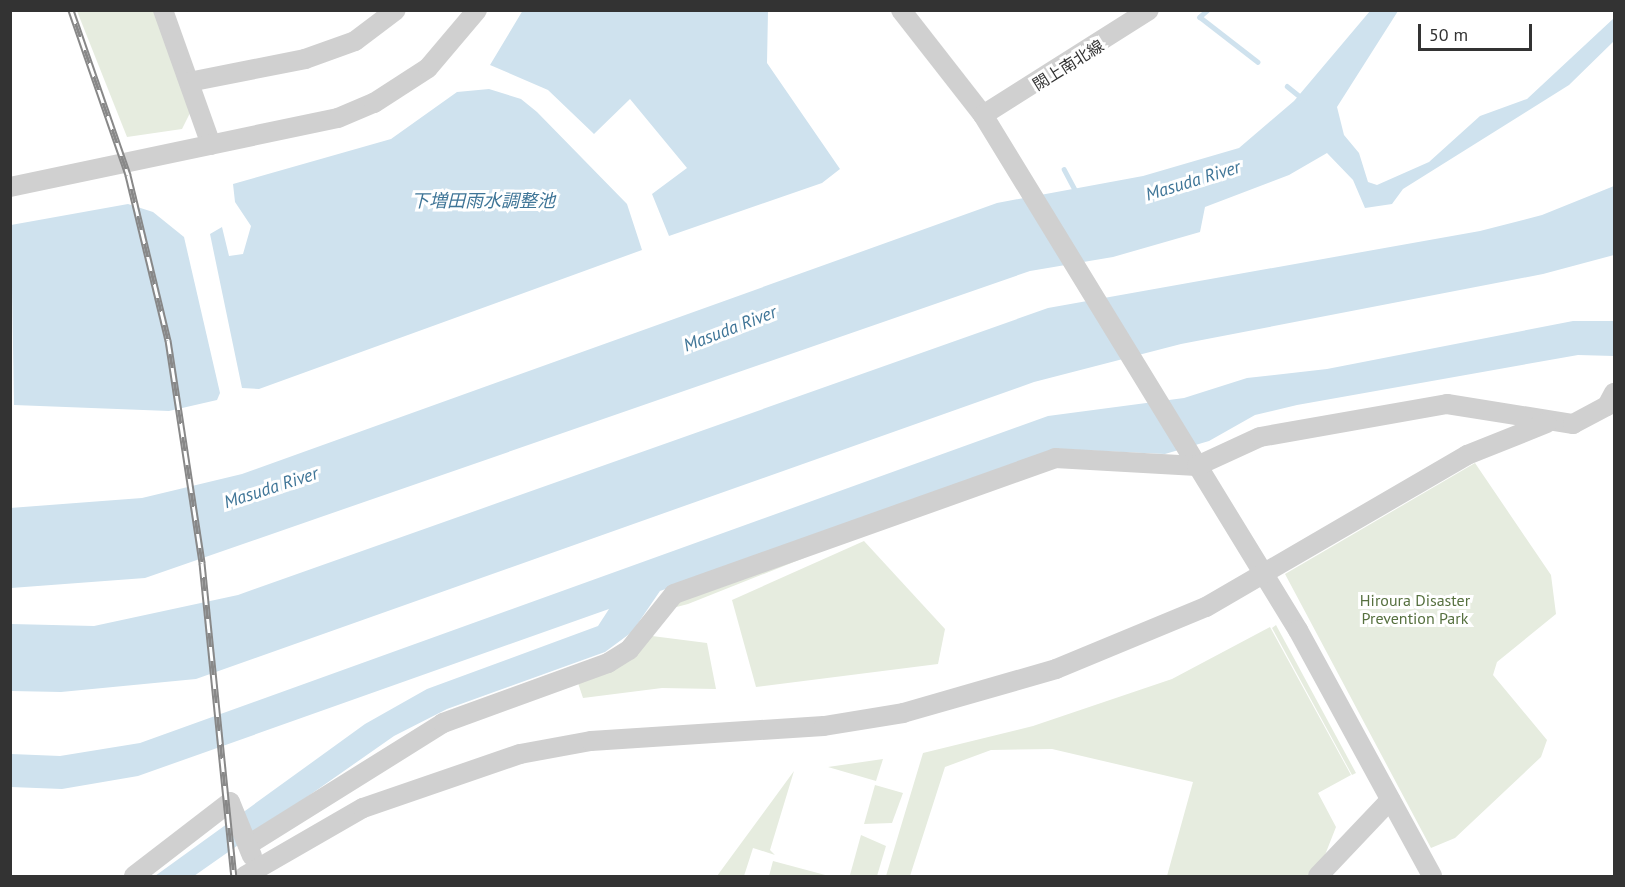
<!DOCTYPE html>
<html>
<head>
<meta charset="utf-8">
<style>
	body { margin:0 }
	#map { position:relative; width:1625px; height:887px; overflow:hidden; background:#fff; font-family:"PT Sans","Noto Sans JP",sans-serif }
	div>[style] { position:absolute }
	.green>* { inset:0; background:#e6ecdf }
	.water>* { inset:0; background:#cfe2ee }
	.stream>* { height:4.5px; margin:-2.25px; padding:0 2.25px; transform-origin:2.25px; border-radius:2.25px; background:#cfe2ee }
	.minor>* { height:20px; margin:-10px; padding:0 10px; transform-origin:10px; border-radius:10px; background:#d0d0d0 }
	.rail>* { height:7px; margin-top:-3.5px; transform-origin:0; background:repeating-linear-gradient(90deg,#fff 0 14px,#888 0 28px); box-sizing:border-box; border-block:2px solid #888 }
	span { translate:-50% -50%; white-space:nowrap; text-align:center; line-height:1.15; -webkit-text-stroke:6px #fff; paint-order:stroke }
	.street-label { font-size:16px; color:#333 }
	.park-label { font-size:16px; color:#56703f }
	.water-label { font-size:18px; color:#3f7597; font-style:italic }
	.frame { position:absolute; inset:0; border:12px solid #333; pointer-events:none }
	.scale { position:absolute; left:1418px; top:24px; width:114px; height:27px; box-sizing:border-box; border:3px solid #333; border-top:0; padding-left:8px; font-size:18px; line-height:21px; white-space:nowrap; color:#333; -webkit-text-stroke:4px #fff; paint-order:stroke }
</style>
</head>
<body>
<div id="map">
	<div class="green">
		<div style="clip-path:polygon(77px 11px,154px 11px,190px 113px,182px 129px,127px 137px)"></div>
		<div style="clip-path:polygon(1475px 463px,1551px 575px,1556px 614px,1497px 662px,1493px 675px,1547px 740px,1541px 757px,1455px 838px,1431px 848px,1285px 574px)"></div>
		<div style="clip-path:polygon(864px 541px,945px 629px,938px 664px,756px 687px,732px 600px)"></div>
		<div style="clip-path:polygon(809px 556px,688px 604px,669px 609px,675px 600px)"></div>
		<div style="clip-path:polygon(1276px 625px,1356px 773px,1352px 775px,1272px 628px)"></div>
		<div style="clip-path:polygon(1270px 627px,1351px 775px,1318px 793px,1336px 827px,1323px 860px,1308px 876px,1167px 876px,1193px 782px,1052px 749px,991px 750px,945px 767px,910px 876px,886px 876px,923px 753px,1033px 726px,1172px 679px)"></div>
		<div style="clip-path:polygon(652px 636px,707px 643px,716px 689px,662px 688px,583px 698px,577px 680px)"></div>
		<div style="clip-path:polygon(883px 759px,876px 781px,828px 767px)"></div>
		<div style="clip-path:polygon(794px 771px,770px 850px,775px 855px,753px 848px,744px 876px,717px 876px)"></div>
		<div style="clip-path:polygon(875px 785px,903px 793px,892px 823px,864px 824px)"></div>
		<div style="clip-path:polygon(861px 835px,886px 846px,877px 876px,850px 875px)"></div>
		<div style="clip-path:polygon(773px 861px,829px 876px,769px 876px)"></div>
	</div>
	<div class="water">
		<div style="clip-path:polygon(523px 10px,768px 11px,767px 63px,840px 169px,822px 183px,669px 236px,652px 194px,687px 168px,630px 99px,594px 134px,548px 90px,490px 65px)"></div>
		<div style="clip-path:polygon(1370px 11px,1398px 11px,1337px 107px,1344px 135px,1359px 153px,1368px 182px,1377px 185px,1429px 162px,1480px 116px,1527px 99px,1614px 18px,1614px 41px,1569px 85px,1403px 189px,1392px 204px,1365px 208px,1353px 180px,1327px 153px,1289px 175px,1205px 207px,1200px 232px,1113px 257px,1030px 271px,145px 578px,11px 588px,10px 508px,142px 498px,242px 474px,997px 203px,1143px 176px,1239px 148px,1294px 101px)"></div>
		<div style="clip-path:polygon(489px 89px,521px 99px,537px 112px,627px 204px,642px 250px,259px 389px,242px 388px,210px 234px,222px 227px,229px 256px,243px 254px,251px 226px,235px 202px,233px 184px,391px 139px,457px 92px)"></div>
		<div style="clip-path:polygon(1614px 186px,1614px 255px,1543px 274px,1181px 344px,1034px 382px,196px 679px,61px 692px,11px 691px,11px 624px,94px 626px,238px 595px,1048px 308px,1480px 231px,1542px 215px)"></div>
		<div style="clip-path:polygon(128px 204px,153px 212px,184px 237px,220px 393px,217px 400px,169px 411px,14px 405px,11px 225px)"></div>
		<div style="clip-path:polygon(1573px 321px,1614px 321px,1614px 356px,1578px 355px,1297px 405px,1255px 415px,1209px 441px,1165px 454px,1058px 449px,660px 591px,632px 632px,605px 652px,447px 709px,394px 736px,194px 876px,155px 876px,365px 724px,427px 689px,598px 626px,609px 609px,138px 776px,62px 789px,11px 787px,11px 754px,60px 756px,140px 743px,1048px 416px,1184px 398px,1247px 378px,1327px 369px)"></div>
	</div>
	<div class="stream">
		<div style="left:1208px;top:10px;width:11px;rotate:139deg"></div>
		<div style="left:1200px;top:17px;width:73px;rotate:37.8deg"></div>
		<div style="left:1287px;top:86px;width:21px;rotate:39deg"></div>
		<div style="left:1064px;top:169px;width:24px;rotate:62deg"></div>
	</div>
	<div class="minor">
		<div style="left:163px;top:10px;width:143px;rotate:70.4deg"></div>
		<div style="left:901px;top:10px;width:133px;rotate:52deg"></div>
		<div style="left:983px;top:115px;width:604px;rotate:58.55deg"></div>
		<div style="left:1298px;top:630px;width:280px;rotate:61.4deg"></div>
		<div style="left:189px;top:82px;width:118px;rotate:-11.2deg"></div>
		<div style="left:305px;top:59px;width:53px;rotate:-19.8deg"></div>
		<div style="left:355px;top:41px;width:51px;rotate:-37.1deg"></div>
		<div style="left:983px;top:115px;width:196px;rotate:-32.3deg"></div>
		<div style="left:10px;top:187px;width:335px;rotate:-11.9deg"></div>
		<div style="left:338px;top:118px;width:39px;rotate:-23deg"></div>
		<div style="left:374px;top:103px;width:64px;rotate:-32.9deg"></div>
		<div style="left:428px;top:68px;width:76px;rotate:-49.8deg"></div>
		<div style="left:248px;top:845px;width:230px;rotate:-32deg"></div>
		<div style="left:443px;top:723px;width:176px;rotate:-20deg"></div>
		<div style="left:608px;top:663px;width:25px;rotate:-32deg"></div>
		<div style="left:629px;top:650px;width:72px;rotate:-51.2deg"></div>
		<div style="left:674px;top:594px;width:405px;rotate:-19.6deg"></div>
		<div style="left:1055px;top:458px;width:142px;rotate:3.2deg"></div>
		<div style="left:1197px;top:466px;width:69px;rotate:-24.7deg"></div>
		<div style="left:1260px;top:437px;width:190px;rotate:-10deg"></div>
		<div style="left:1447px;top:404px;width:128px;rotate:9deg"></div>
		<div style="left:1573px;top:424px;width:38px;rotate:-28deg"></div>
		<div style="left:1607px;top:406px;width:15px;rotate:-62deg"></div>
		<div style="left:134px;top:876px;width:121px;rotate:-37.6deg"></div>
		<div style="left:230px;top:802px;width:58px;rotate:67.8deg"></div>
		<div style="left:245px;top:876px;width:136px;rotate:-30deg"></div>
		<div style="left:363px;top:808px;width:166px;rotate:-19deg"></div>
		<div style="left:520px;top:754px;width:72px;rotate:-10.4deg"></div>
		<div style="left:591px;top:741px;width:233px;rotate:-3.7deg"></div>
		<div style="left:824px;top:726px;width:80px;rotate:-9.3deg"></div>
		<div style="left:903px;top:713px;width:159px;rotate:-16deg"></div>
		<div style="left:1056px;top:669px;width:162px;rotate:-22.5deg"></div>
		<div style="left:1206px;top:607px;width:302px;rotate:-30.2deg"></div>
		<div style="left:1467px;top:455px;width:86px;rotate:-21.8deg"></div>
		<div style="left:1318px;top:876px;width:105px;rotate:-46.5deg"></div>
	</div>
	<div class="rail">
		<div style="left:71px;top:10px;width:175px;rotate:70.9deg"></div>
		<div style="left:128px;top:175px;width:170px;rotate:76.4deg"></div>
		<div style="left:168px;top:340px;width:226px;rotate:81.3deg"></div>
		<div style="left:202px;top:563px;width:315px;rotate:84.2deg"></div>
	</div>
	<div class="street-label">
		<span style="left:1068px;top:65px;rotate:-32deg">閖上南北線</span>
	</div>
	<div class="park-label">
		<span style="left:1415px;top:609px">Hiroura Disaster<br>Prevention Park</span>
	</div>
	<div class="water-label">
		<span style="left:1193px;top:181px;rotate:-17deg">Masuda River</span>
		<span style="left:483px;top:201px">下増田雨水調整池</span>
		<span style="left:730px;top:329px;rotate:-21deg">Masuda River</span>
		<span style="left:271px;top:488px;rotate:-18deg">Masuda River</span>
	</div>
	<div class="frame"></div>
	<div class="scale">50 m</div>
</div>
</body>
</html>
